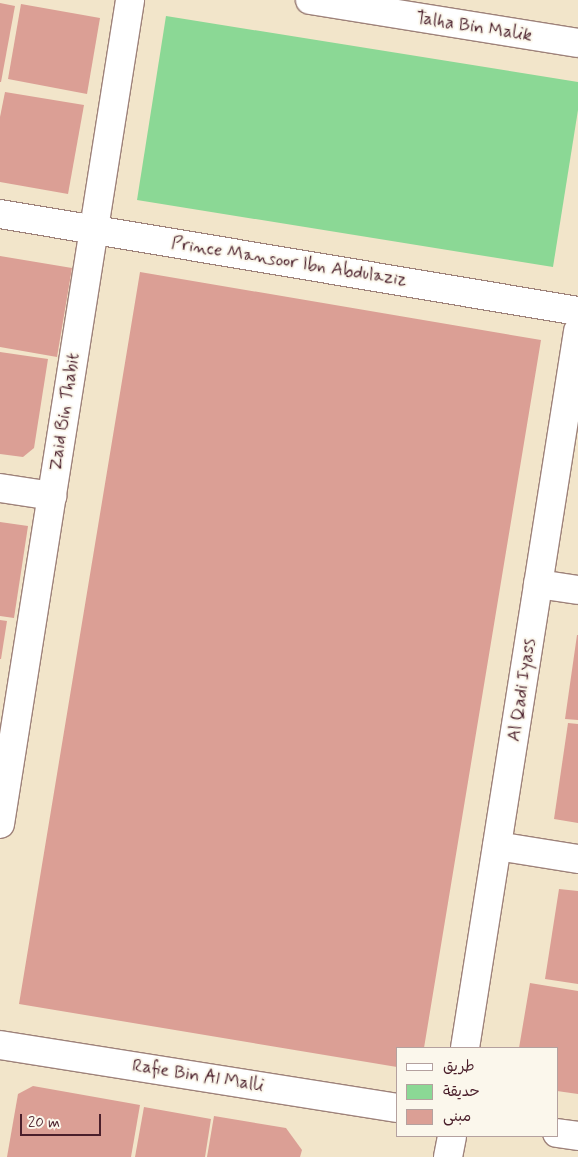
<!DOCTYPE html>
<html>
<head>
<meta charset="utf-8">
<style>
	body { margin:0 }
	#map { position:relative; width:578px; height:1157px; overflow:hidden; background:#f2e5ca; font-family:Mynerve,"Playpen Sans Arabic",sans-serif }
	div>[style] { position:absolute }
	.green>* { inset:0; background:#8bd895 }
	.building>* { inset:0; background:#db9f95 }
	.roads { filter:drop-shadow(1px 0 #9e827a) drop-shadow(-1px 0 #9e827a) drop-shadow(0 1px #9e827a) drop-shadow(0 -1px #9e827a) }
	.minor>* { height:28px; margin:-14px; padding:0 14px; transform-origin:14px; border-radius:14px; background:#fff }
	span { translate:-50% -50%; white-space:nowrap; text-align:center; line-height:1.15; -webkit-text-stroke:4px #fbf7ec; paint-order:stroke }
	.street-label { font-size:18px; color:#4a1f2b }
	.legend { position:absolute; left:396px; top:1047px; width:162px; height:90px; box-sizing:border-box; background:#fbf7ec; border:1px solid #b4a19f; margin:0; padding:6px 9px; list-style:none; font-size:15px; color:#4a1f2b }
	.legend li { display:flex; align-items:center; gap:10px; height:25px }
	.legend b { width:25px; border:1px solid #b4a19f }
	.scale { position:absolute; left:20px; top:1114px; width:81px; height:22px; box-sizing:border-box; border:2px solid #4a1f2b; border-top:0; padding-left:6px; font-size:15px; line-height:18px; white-space:nowrap; color:#4a1f2b; -webkit-text-stroke:4px #fbf7ec; paint-order:stroke }
</style>
</head>
<body>
<div id="map">
	<div class="green">
		<div style="clip-path:polygon(166px 16px,578px 82px,578px 110px,553px 267px,137px 200px)"></div>
	</div>
	<div class="building">
		<div style="clip-path:polygon(0 3px,15px 6px,1px 82px,0 82px)"></div>
		<div style="clip-path:polygon(21px 4px,100px 18px,87px 94px,8px 79px)"></div>
		<div style="clip-path:polygon(5px 92px,84px 105px,68px 194px,0 182px,0 117px)"></div>
		<div style="clip-path:polygon(0 256px,72px 268px,57px 357px,0 347px)"></div>
		<div style="clip-path:polygon(140px 272px,541px 340px,424px 1048px,397px 1048px,397px 1067px,19px 1004px)"></div>
		<div style="clip-path:polygon(0 352px,48px 359px,34px 448px,23px 457px,0 454px)"></div>
		<div style="clip-path:polygon(0 522px,28px 526px,14px 618px,0 616px)"></div>
		<div style="clip-path:polygon(0 620px,7px 621px,1px 659px,0 659px)"></div>
		<div style="clip-path:polygon(577px 635px,578px 635px,578px 720px,565px 719px)"></div>
		<div style="clip-path:polygon(568px 723px,578px 724px,578px 823px,554px 819px)"></div>
		<div style="clip-path:polygon(559px 889px,578px 891px,578px 984px,545px 979px)"></div>
		<div style="clip-path:polygon(530px 983px,578px 991px,578px 1094px,557px 1091px,557px 1048px,519px 1048px)"></div>
		<div style="clip-path:polygon(33px 1086px,140px 1105px,131px 1157px,7px 1157px,18px 1094px)"></div>
		<div style="clip-path:polygon(144px 1107px,211px 1119px,205px 1157px,135px 1157px)"></div>
		<div style="clip-path:polygon(214px 1116px,286px 1128px,302px 1150px,300px 1157px,207px 1157px)"></div>
	</div>
	<div class="roads">
		<div class="minor">
			<div style="left:310px;top:0;width:271px;rotate:9.1deg"></div>
			<div style="left:0;top:214px;width:586px;rotate:9.53deg"></div>
			<div style="left:0;top:488px;width:53px;rotate:8.7deg"></div>
			<div style="left:538px;top:584px;width:40px;rotate:8.5deg"></div>
			<div style="left:0;top:824px;width:834px;rotate:-81.03deg"></div>
			<div style="left:497px;top:846px;width:82px;rotate:9.1deg"></div>
			<div style="left:0;top:1045px;width:402px;rotate:9deg"></div>
			<div style="left:465px;top:1048px;width:726px;rotate:-81.04deg"></div>
			<div style="left:557px;top:1133px;width:21px;rotate:8deg"></div>
			<div style="left:448px;top:1157px;width:21px;rotate:-79deg"></div>
		</div>
	</div>
	<div class="street-label">
		<span style="left:474px;top:27px;rotate:9deg">Talha Bin Malik</span>
		<span style="left:289px;top:262px;rotate:9deg">Prince Mansoor Ibn Abdulaziz</span>
		<span style="left:65px;top:412px;rotate:-81deg">Zaid Bin Thabit</span>
		<span style="left:522px;top:690px;rotate:-81deg">Al Qadi Iyass</span>
		<span style="left:198px;top:1076px;rotate:9deg">Rafie Bin Al Malli</span>
	</div>
	<ul class="legend">
	<li><b style="height:6px;background:#fff"></b>طريق</li>
	<li><b style="height:14px;background:#8bd895"></b>حديقة</li>
	<li><b style="height:14px;background:#db9f95"></b>مبنى</li>
	</ul>
	<div class="scale">20 m</div>
</div>
</body>
</html>
